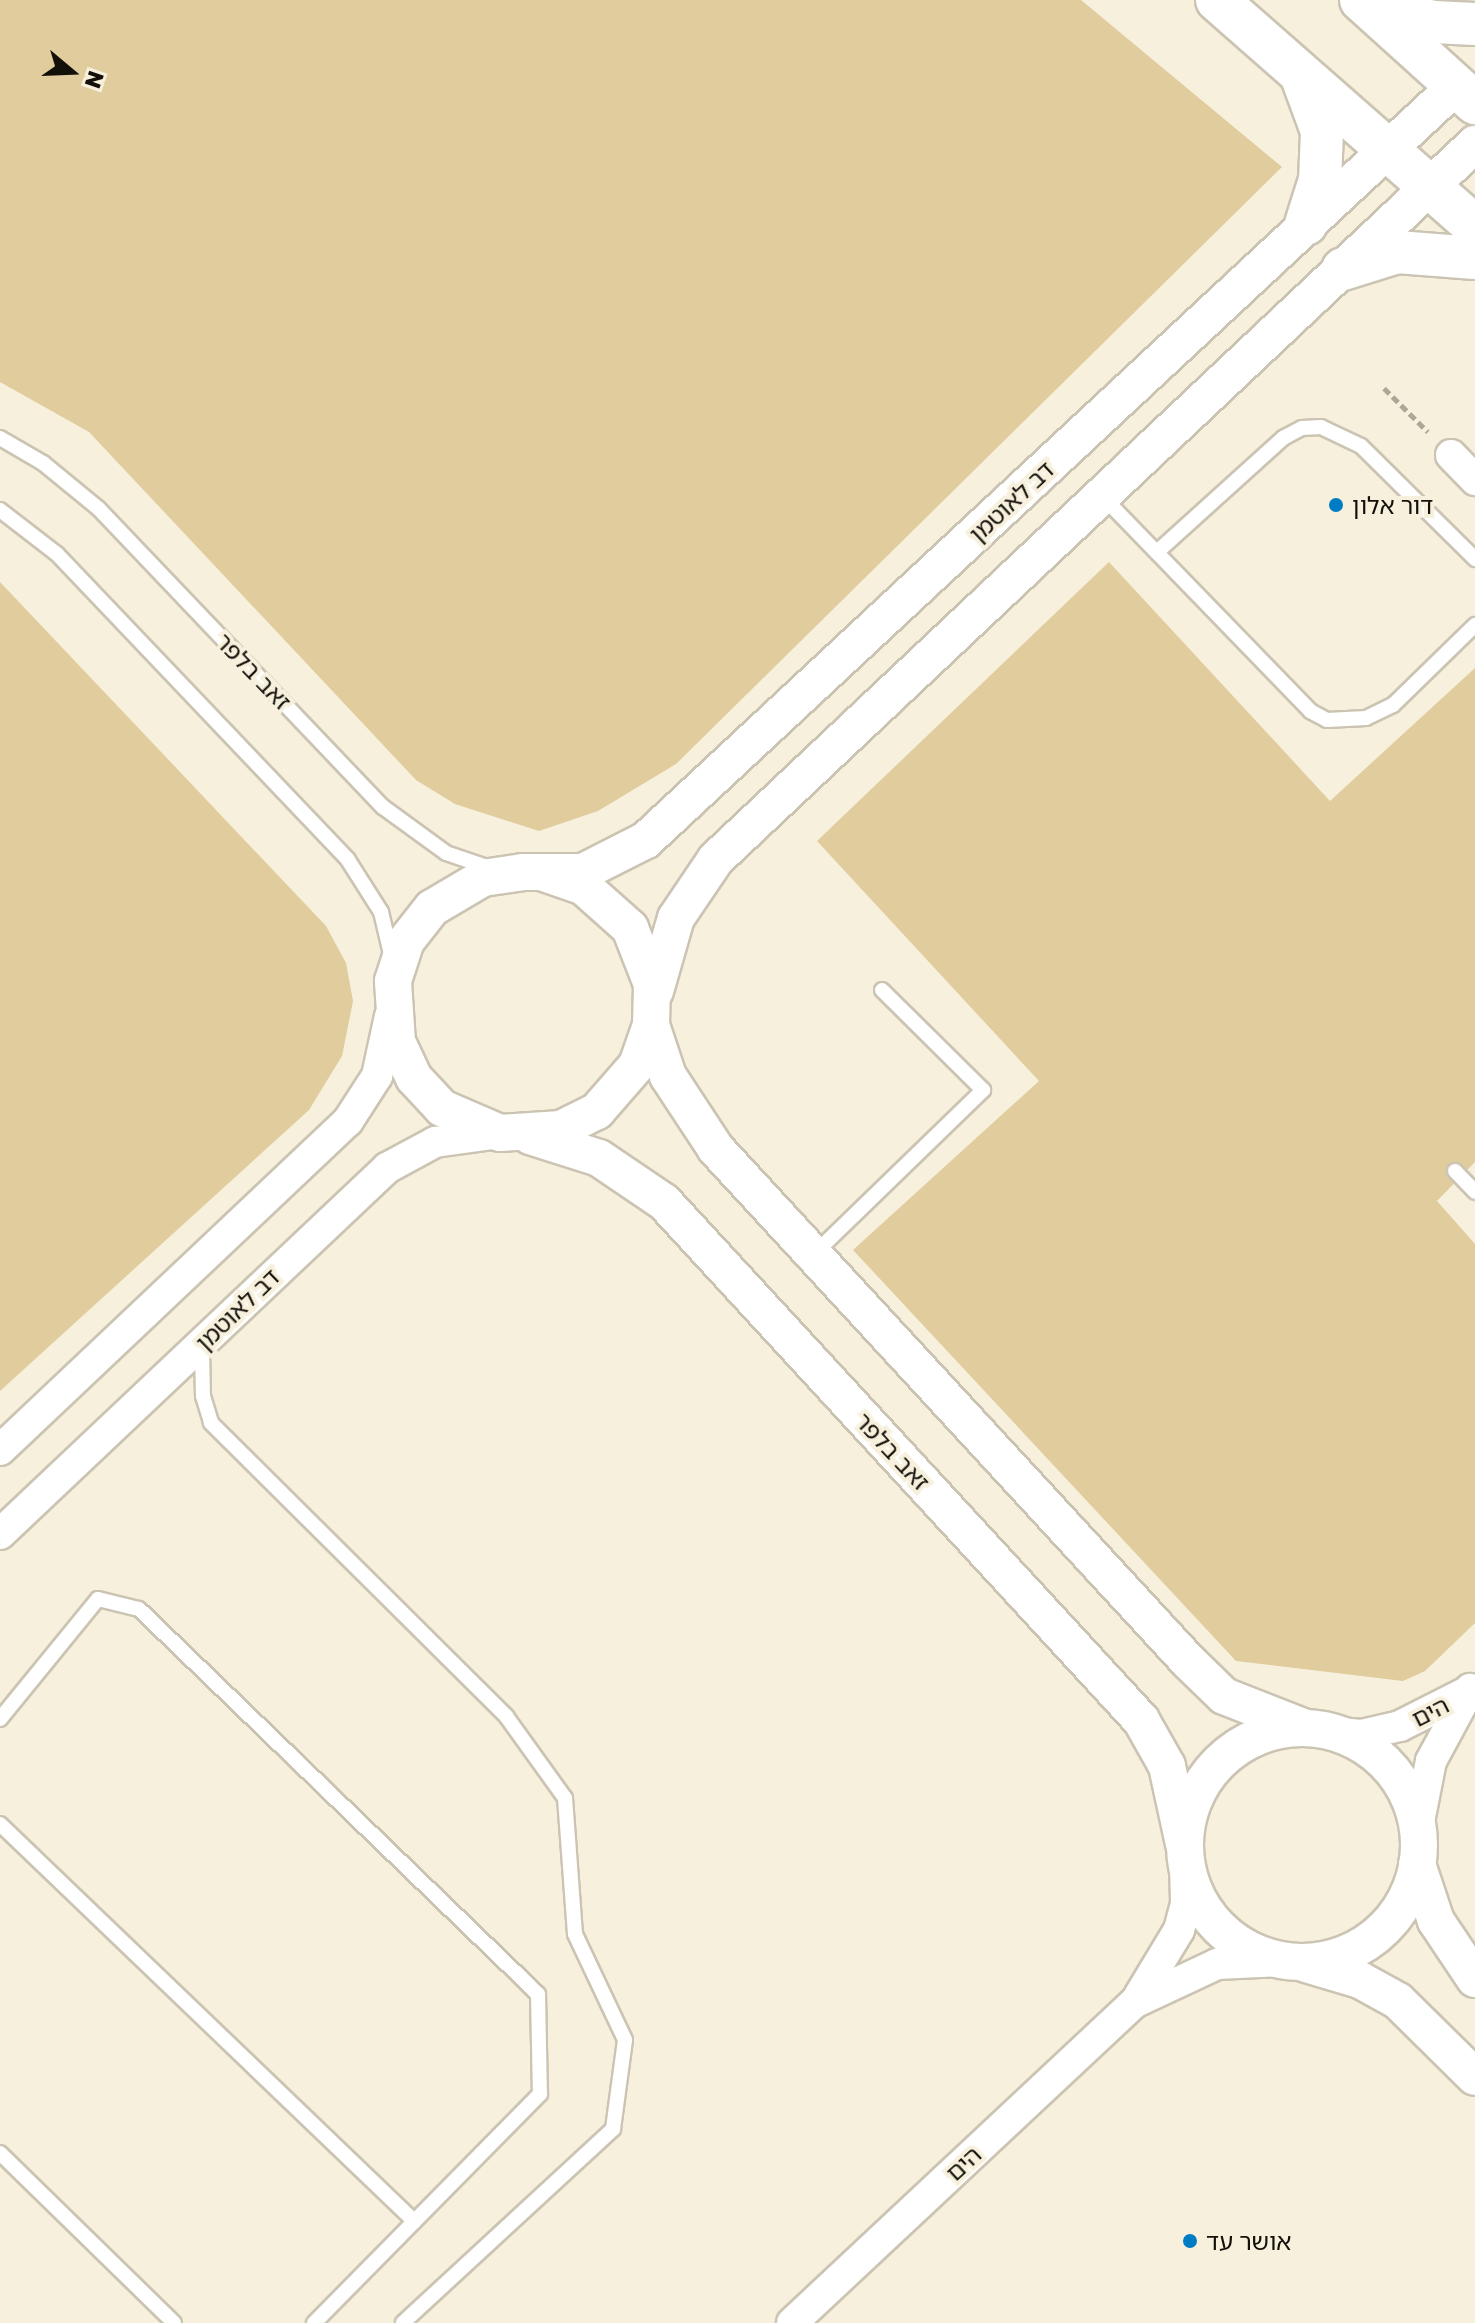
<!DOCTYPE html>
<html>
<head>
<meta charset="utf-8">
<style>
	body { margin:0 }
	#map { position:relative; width:1475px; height:2323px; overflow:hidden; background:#f7f0dd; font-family:"Golos Text","Noto Sans Hebrew",sans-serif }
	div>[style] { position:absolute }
	.green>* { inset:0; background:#e0cc9d }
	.path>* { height:5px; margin-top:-2.5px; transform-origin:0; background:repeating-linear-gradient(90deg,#ada798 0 8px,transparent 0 12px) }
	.roads { filter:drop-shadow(2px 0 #ccc4b3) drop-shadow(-2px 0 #ccc4b3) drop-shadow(0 2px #ccc4b3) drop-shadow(0 -2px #ccc4b3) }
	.service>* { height:14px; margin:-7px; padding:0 7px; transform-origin:7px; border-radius:7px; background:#fff }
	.minor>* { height:30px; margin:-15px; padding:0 15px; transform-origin:15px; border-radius:15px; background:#fff }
	.tertiary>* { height:36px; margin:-18px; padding:0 18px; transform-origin:18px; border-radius:18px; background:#fff }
	.tertiary>.ring { margin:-18px; padding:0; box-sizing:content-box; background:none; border:36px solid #fff; border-radius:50% }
	.secondary>* { height:42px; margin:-21px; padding:0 21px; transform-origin:21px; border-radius:21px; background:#fff }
	.dots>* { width:22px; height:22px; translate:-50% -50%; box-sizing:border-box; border:4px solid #f7f0dd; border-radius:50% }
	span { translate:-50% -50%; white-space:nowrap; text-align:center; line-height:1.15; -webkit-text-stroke:8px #f7f0dd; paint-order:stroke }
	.street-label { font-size:24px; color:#13100a }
	.poi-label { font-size:24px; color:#13100a }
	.left { translate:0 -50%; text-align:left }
	.north { position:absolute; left:32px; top:32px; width:80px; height:80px; -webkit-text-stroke:6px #f7f0dd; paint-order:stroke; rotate:109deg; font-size:22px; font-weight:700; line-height:32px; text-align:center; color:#13100a }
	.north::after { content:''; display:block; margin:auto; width:28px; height:36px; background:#13100a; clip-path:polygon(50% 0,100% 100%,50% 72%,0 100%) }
</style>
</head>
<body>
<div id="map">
	<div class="green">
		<div style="clip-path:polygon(0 0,1081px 0,1282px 167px,676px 764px,598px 811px,539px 831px,455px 804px,416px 780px,89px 432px,0 382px)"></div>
		<div style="clip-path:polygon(1109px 562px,1330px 801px,1475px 668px,1475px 1162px,1437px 1201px,1475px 1244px,1475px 1623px,1425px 1671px,1403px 1681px,1236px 1661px,853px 1250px,1039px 1081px,817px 841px)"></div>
		<div style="clip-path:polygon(0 582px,326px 926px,346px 963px,353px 1001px,342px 1056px,309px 1110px,0 1391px)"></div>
	</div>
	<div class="path">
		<div style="left:1384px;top:388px;width:62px;rotate:45deg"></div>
	</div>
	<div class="roads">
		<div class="service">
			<div style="left:0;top:438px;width:50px;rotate:30.2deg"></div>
			<div style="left:43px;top:463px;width:72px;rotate:39.4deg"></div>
			<div style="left:99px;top:509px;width:412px;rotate:46.4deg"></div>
			<div style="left:383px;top:807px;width:78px;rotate:36.1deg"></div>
			<div style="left:446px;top:853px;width:43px;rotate:18.9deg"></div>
			<div style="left:1102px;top:496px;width:299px;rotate:45.9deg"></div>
			<div style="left:1310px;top:711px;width:19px;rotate:28deg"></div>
			<div style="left:1327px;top:720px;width:39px;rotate:-3deg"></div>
			<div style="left:1366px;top:718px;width:30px;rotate:-26deg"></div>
			<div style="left:1393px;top:705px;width:115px;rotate:-44.3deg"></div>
			<div style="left:0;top:510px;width:72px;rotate:37.7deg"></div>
			<div style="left:57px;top:554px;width:422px;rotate:46.4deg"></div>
			<div style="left:348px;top:860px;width:62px;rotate:57.6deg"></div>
			<div style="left:381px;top:912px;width:43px;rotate:76.6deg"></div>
			<div style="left:1157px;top:552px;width:170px;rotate:-42.1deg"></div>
			<div style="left:1283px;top:438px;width:21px;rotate:-28deg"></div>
			<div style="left:1302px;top:428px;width:19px;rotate:-3deg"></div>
			<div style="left:1321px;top:427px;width:44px;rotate:25.4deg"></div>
			<div style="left:1361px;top:446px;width:161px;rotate:44.7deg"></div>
			<div style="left:1455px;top:1171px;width:29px;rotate:46deg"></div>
			<div style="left:813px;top:1255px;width:237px;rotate:-44.1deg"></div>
			<div style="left:983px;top:1090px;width:142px;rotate:-135.3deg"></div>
			<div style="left:202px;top:1346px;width:50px;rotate:88.9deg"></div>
			<div style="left:203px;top:1396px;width:28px;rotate:73deg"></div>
			<div style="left:211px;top:1423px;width:416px;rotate:44.8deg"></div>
			<div style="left:506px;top:1716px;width:101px;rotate:54.3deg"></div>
			<div style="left:565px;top:1798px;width:136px;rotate:85.8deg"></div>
			<div style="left:575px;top:1934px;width:117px;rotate:64.7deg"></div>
			<div style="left:625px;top:2040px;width:90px;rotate:97.7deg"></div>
			<div style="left:613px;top:2129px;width:286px;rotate:137.3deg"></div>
			<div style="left:0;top:1719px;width:155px;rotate:-50.8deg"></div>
			<div style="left:98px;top:1599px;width:42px;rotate:13.7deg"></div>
			<div style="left:139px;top:1609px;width:554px;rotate:43.98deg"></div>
			<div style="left:538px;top:1994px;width:100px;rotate:88.9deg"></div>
			<div style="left:540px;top:2094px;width:322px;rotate:134.6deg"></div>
			<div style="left:0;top:1824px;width:574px;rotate:43.8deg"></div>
			<div style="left:0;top:2153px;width:243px;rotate:44.3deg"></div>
		</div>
		<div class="minor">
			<div style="left:1451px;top:455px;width:35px;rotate:46deg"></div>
			<div style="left:0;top:1450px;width:479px;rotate:-43.4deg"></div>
			<div style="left:348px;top:1121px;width:54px;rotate:-57.2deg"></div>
			<div style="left:377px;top:1076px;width:61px;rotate:-77.8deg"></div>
			<div style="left:0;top:1534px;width:533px;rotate:-43.4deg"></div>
			<div style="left:387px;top:1168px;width:55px;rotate:-28.4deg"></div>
			<div style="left:435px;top:1142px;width:66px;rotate:-7.9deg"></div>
			<div style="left:1340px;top:1733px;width:21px;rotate:5deg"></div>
			<div style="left:1361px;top:1735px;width:40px;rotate:-13deg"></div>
			<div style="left:1400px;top:1726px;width:73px;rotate:-26.9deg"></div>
			<div style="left:1418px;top:1827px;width:67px;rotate:-78.9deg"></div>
			<div style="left:1431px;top:1761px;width:82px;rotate:-61.6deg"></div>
			<div style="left:1139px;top:1996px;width:77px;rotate:-58.8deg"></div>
			<div style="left:1179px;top:1930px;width:28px;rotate:-75deg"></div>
			<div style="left:1186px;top:1903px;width:41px;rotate:-91.4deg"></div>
			<div style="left:792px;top:2323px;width:468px;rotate:-43.1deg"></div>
			<div style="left:1134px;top:2003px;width:92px;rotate:-25.2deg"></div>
			<div style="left:1217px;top:1964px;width:65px;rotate:-2.6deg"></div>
		</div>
		<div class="tertiary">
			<div style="left:544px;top:873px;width:42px;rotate:19.3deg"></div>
			<div style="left:584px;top:887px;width:62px;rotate:41.7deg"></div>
			<div style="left:630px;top:928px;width:60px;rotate:68.6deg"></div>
			<div style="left:652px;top:984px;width:41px;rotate:91.4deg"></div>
			<div style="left:651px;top:1025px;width:42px;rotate:109.3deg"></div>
			<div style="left:637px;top:1065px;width:61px;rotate:131deg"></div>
			<div style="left:597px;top:1111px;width:40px;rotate:153.4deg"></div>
			<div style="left:561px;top:1129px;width:61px;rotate:176.2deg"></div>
			<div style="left:500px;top:1133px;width:63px;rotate:-156.7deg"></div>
			<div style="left:442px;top:1108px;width:41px;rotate:-133deg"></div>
			<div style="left:414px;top:1078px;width:40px;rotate:-115deg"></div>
			<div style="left:397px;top:1042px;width:61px;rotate:-93.8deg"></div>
			<div style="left:393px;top:981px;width:42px;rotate:-72deg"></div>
			<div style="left:406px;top:941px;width:42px;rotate:-51.8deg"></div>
			<div style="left:432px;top:908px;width:59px;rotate:-30.5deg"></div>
			<div style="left:483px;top:878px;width:40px;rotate:-8.5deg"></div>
			<div style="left:523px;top:872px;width:60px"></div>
			<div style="left:583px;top:872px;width:71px;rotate:-26.9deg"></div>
			<div style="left:646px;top:840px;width:1107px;rotate:-42.95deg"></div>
			<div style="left:655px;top:991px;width:76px;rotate:-74deg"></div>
			<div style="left:676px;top:918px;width:71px;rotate:-55.9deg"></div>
			<div style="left:716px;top:859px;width:1043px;rotate:-43.29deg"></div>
			<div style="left:651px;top:1025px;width:54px;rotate:71.6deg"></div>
			<div style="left:668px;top:1076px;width:87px;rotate:56.7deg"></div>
			<div style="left:716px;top:1149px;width:696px;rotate:47.33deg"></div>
			<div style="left:1188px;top:1661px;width:50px;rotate:44.2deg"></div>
			<div style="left:1224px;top:1696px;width:85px;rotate:21.4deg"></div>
			<div style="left:530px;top:1136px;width:72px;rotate:17.7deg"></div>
			<div style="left:599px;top:1158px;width:78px;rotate:34.1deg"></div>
			<div style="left:664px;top:1202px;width:704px;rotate:47.36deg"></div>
			<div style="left:1141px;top:1720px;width:53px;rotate:60.5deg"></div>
			<div style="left:1167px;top:1766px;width:80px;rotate:77.7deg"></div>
			<div class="ring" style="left:1185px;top:1728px;width:198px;height:198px"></div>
			<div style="left:1417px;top:1864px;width:60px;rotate:71.6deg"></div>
			<div style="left:1436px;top:1921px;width:70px;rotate:56.1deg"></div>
			<div style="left:1306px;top:1964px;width:56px;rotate:16.5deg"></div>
			<div style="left:1360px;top:1980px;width:43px;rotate:28.9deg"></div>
			<div style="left:1398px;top:2001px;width:108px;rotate:44.6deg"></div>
		</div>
		<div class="secondary">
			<div style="left:1217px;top:0;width:344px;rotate:41.3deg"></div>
			<div style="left:1361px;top:0;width:154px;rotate:42.1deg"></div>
			<div style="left:1374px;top:8px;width:61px;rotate:13.3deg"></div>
			<div style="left:1433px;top:22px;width:42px;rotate:2.7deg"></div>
			<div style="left:1302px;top:77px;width:58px;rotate:69.7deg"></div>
			<div style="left:1322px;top:131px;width:49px;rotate:92.3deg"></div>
			<div style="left:1320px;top:180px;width:46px;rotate:107.7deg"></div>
			<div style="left:1343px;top:269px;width:57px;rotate:-17.5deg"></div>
			<div style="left:1397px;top:252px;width:78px;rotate:4.4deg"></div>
		</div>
	</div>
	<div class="dots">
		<div style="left:1336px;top:505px;background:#007cc5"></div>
		<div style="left:1190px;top:2241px;background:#007cc5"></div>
	</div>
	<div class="street-label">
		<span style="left:1011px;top:501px;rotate:-43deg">דב לאוטמן</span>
		<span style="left:254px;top:671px;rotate:46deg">זאב בלפר</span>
		<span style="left:237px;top:1309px;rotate:-44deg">דב לאוטמן</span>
		<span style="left:893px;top:1451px;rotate:47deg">זאב בלפר</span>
		<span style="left:1430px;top:1711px;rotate:-27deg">הים</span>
		<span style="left:963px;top:2163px;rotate:-43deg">הים</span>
	</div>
	<div class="poi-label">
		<span class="left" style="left:1352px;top:505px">דור אלון</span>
		<span class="left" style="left:1206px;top:2241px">אושר עד</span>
	</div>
	<div class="north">N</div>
</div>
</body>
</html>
